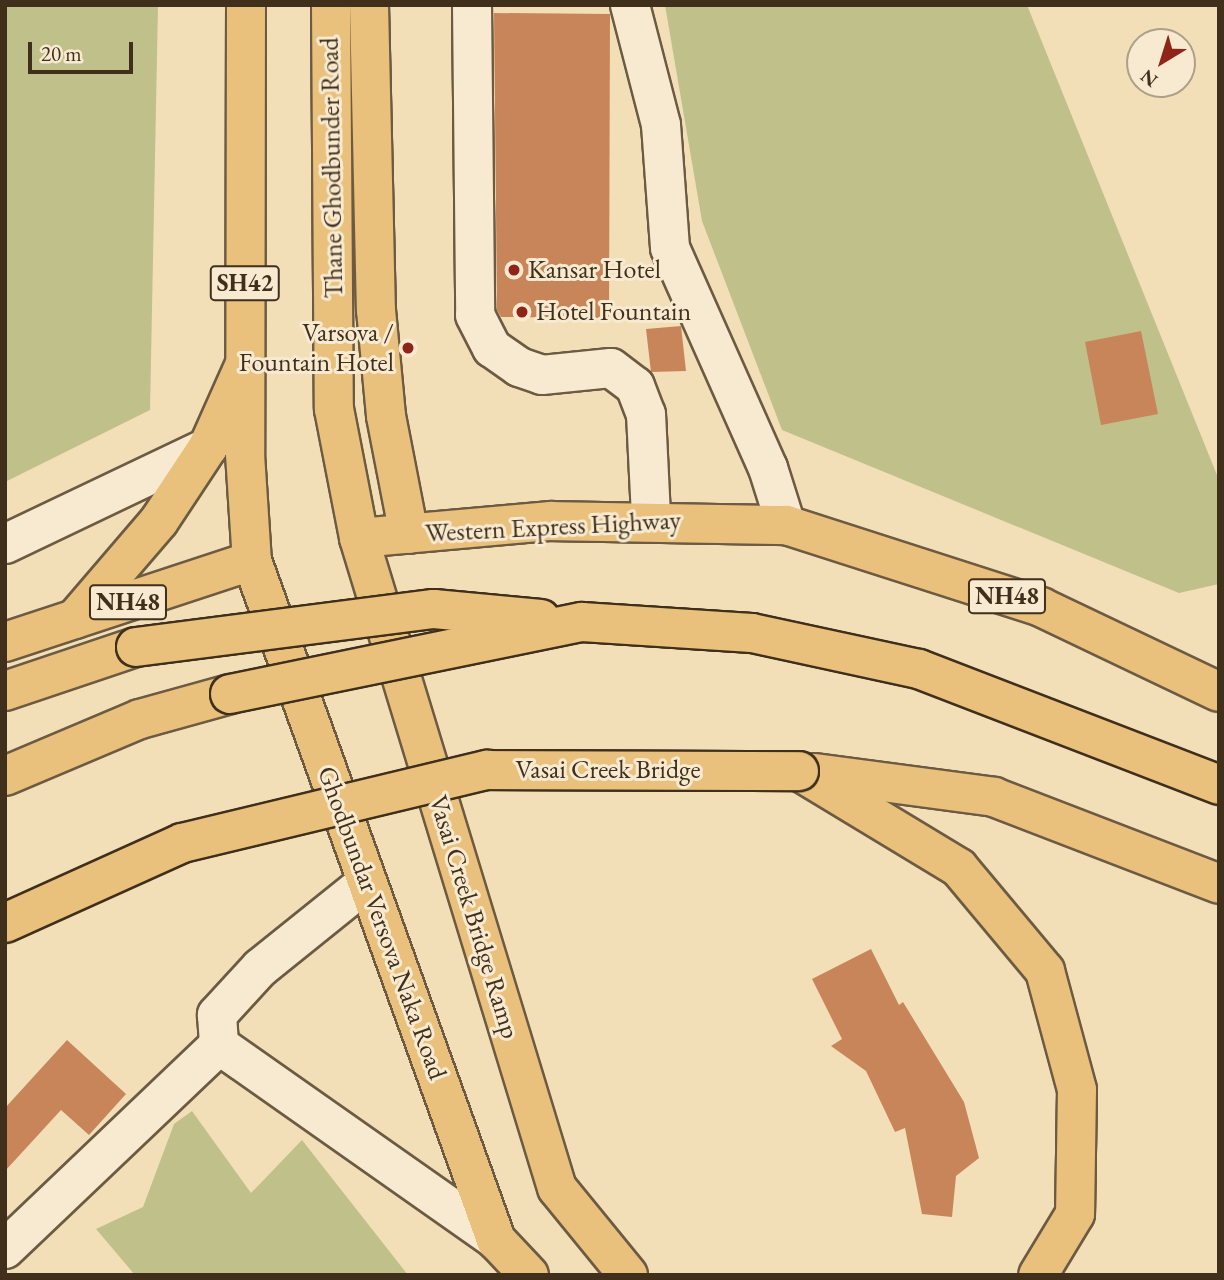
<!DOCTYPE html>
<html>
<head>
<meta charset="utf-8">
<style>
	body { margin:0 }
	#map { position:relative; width:1224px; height:1280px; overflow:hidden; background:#f2dfb7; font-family:"EB Garamond",serif }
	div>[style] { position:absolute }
	.green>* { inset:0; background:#c0c08a }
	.building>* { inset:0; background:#c8855a }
	.roads { filter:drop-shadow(2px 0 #6c5b42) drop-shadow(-2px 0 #6c5b42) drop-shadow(0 2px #6c5b42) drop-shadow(0 -2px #6c5b42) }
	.minor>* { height:38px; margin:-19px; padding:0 19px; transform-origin:19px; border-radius:19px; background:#f7ead0 }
	.major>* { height:38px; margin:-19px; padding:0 19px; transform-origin:19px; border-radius:19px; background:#e9c07c }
	.highway>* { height:38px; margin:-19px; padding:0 19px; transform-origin:19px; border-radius:19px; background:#e9c07c }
	.bridges { filter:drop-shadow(2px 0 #3f2f1b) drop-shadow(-2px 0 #3f2f1b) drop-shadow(0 2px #3f2f1b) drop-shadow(0 -2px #3f2f1b) }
	.highway-bridge>* { height:38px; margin:-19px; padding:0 19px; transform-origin:19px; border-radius:19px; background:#e9c07c }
	.dots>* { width:19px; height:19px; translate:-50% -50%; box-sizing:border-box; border:4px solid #f7ead0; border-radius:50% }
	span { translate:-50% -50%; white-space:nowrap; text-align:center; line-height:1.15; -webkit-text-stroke:6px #f7ead0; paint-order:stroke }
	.shield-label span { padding:2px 5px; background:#f7ead0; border:2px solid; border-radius:5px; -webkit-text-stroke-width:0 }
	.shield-label { font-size:24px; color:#3f2f1b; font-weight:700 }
	.street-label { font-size:26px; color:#3f2f1b }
	.poi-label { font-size:26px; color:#3f2f1b }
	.left { translate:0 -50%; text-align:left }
	.right { translate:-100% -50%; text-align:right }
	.frame { position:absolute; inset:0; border:7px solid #3f2f1b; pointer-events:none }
	.north { position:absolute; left:1126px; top:28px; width:70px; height:70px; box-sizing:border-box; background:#f7ead0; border:2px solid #ad9f88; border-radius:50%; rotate:218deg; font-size:19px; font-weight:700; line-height:28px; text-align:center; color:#3f2f1b }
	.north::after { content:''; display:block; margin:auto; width:24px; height:32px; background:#8f2418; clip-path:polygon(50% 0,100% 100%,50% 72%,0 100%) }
	.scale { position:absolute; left:28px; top:42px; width:105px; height:32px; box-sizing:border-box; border:4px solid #3f2f1b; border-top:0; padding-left:9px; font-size:21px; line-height:24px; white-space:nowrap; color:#3f2f1b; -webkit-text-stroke:5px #f7ead0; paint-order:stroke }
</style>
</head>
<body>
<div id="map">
	<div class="green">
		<div style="clip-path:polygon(5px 5px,158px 5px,150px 410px,5px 482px)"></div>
		<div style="clip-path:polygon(665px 5px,1027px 5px,1219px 480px,1219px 584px,1179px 593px,782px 430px,702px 221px)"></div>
		<div style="clip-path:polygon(192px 1111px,251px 1193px,302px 1140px,408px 1275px,135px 1275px,96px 1229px,143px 1207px,174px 1124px)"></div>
	</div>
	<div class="building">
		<div style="clip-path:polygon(494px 13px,610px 14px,609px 318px,501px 317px,497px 310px)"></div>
		<div style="clip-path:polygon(681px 326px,686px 371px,651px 372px,646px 329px)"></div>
		<div style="clip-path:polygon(1141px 331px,1158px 414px,1101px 425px,1085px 342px)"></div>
		<div style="clip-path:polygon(871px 949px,899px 1005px,903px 1002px,964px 1102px,979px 1158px,956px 1176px,952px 1217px,922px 1214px,905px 1128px,895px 1132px,866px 1071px,831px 1046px,842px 1039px,812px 979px)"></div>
		<div style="clip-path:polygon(67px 1040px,126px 1094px,89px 1135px,61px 1110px,5px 1171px,5px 1108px)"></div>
	</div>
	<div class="roads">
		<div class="minor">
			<div style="left:472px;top:5px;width:310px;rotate:89.4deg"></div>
			<div style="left:475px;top:315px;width:37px;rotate:63deg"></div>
			<div style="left:492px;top:348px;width:33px;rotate:35deg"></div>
			<div style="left:519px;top:367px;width:24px;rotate:19deg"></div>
			<div style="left:542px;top:375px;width:69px;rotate:-5.8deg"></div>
			<div style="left:611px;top:368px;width:30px;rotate:37deg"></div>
			<div style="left:635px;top:386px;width:30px;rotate:69deg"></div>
			<div style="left:646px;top:414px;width:104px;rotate:87.2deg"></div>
			<div style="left:630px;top:5px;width:124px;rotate:75.5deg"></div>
			<div style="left:661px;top:125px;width:123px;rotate:85.8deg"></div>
			<div style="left:670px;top:248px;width:241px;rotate:66deg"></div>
			<div style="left:768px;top:468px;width:60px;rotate:72.5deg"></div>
			<div style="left:5px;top:544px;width:225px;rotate:-25.5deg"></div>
			<div style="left:367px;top:882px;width:137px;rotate:141.2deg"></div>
			<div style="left:260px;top:968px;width:64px;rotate:132.5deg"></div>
			<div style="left:217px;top:1015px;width:30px;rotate:86deg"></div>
			<div style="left:219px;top:1045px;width:339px;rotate:35.1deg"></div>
			<div style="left:5px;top:1249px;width:296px;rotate:-43.6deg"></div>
		</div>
		<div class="major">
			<div style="left:246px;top:5px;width:449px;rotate:90.1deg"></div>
			<div style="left:245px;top:454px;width:107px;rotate:86.3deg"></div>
			<div style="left:331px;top:5px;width:404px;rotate:89.6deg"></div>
			<div style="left:334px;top:409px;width:131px;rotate:79deg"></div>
			<div style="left:369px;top:5px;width:305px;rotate:88.7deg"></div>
			<div style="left:376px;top:310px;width:106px;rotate:84.6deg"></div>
			<div style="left:386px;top:416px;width:120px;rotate:79deg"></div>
		</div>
		<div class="highway">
			<div style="left:75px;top:619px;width:129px;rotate:-49.4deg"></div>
			<div style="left:159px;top:521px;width:89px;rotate:-56.5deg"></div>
			<div style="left:208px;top:447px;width:91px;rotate:-66deg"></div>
			<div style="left:5px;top:642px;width:260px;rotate:-18.2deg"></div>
			<div style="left:252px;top:561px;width:722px;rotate:70.23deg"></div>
			<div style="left:496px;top:1240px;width:48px;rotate:46.7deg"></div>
			<div style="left:5px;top:691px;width:138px;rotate:-18.6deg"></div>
			<div style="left:799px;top:771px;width:187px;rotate:31.2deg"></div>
			<div style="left:959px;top:868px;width:134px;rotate:50.1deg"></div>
			<div style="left:1045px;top:971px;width:123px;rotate:74.9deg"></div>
			<div style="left:1077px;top:1090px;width:124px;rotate:90.9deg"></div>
			<div style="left:1075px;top:1214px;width:71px;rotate:121.2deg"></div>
			<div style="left:815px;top:773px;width:181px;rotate:7.6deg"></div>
			<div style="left:994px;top:797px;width:241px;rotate:21.1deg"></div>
			<div style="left:5px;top:776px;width:147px;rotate:-22.9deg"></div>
			<div style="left:140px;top:719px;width:93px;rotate:-15.5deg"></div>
			<div style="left:628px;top:1275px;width:112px;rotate:-129.2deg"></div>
			<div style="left:557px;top:1188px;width:679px;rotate:-106.94deg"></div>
			<div style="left:359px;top:538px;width:193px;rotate:-5.1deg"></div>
			<div style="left:551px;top:521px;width:235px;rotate:1deg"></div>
			<div style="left:786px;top:525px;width:268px;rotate:17.8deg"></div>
			<div style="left:1041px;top:607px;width:197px;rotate:25.5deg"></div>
		</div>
	</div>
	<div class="bridges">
		<div class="highway-bridge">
			<div style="left:136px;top:647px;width:300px;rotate:-7.3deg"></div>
			<div style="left:434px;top:609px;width:107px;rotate:5.3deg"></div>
			<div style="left:230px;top:694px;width:359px;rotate:-11.6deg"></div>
			<div style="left:582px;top:622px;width:170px;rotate:3.7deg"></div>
			<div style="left:752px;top:633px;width:171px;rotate:12.2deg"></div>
			<div style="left:919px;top:669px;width:322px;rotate:21.1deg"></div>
			<div style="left:5px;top:923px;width:194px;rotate:-24.3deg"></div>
			<div style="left:182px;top:843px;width:314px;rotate:-13.5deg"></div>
			<div style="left:487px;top:770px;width:312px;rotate:0.2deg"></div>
		</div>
	</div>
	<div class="dots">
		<div style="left:514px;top:270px;background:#8f2418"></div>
		<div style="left:522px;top:312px;background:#8f2418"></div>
		<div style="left:408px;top:348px;background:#8f2418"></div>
	</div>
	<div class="shield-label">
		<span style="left:245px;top:283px">SH42</span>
		<span style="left:1007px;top:596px">NH48</span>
		<span style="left:128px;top:602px">NH48</span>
	</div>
	<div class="street-label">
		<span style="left:332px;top:168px;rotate:-91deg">Thane Ghodbunder Road</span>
		<span style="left:553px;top:527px;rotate:-3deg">Western Express Highway</span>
		<span style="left:608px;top:770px">Vasai Creek Bridge</span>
		<span style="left:474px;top:917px;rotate:73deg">Vasai Creek Bridge Ramp</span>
		<span style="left:382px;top:923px;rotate:70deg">Ghodbundar Versova Naka Road</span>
	</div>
	<div class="poi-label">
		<span class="left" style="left:528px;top:270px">Kansar Hotel</span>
		<span class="left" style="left:536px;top:312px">Hotel Fountain</span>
		<span class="right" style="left:394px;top:348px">Varsova /<br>Fountain Hotel</span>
	</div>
	<div class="frame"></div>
	<div class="north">N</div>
	<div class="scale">20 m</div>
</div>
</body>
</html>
